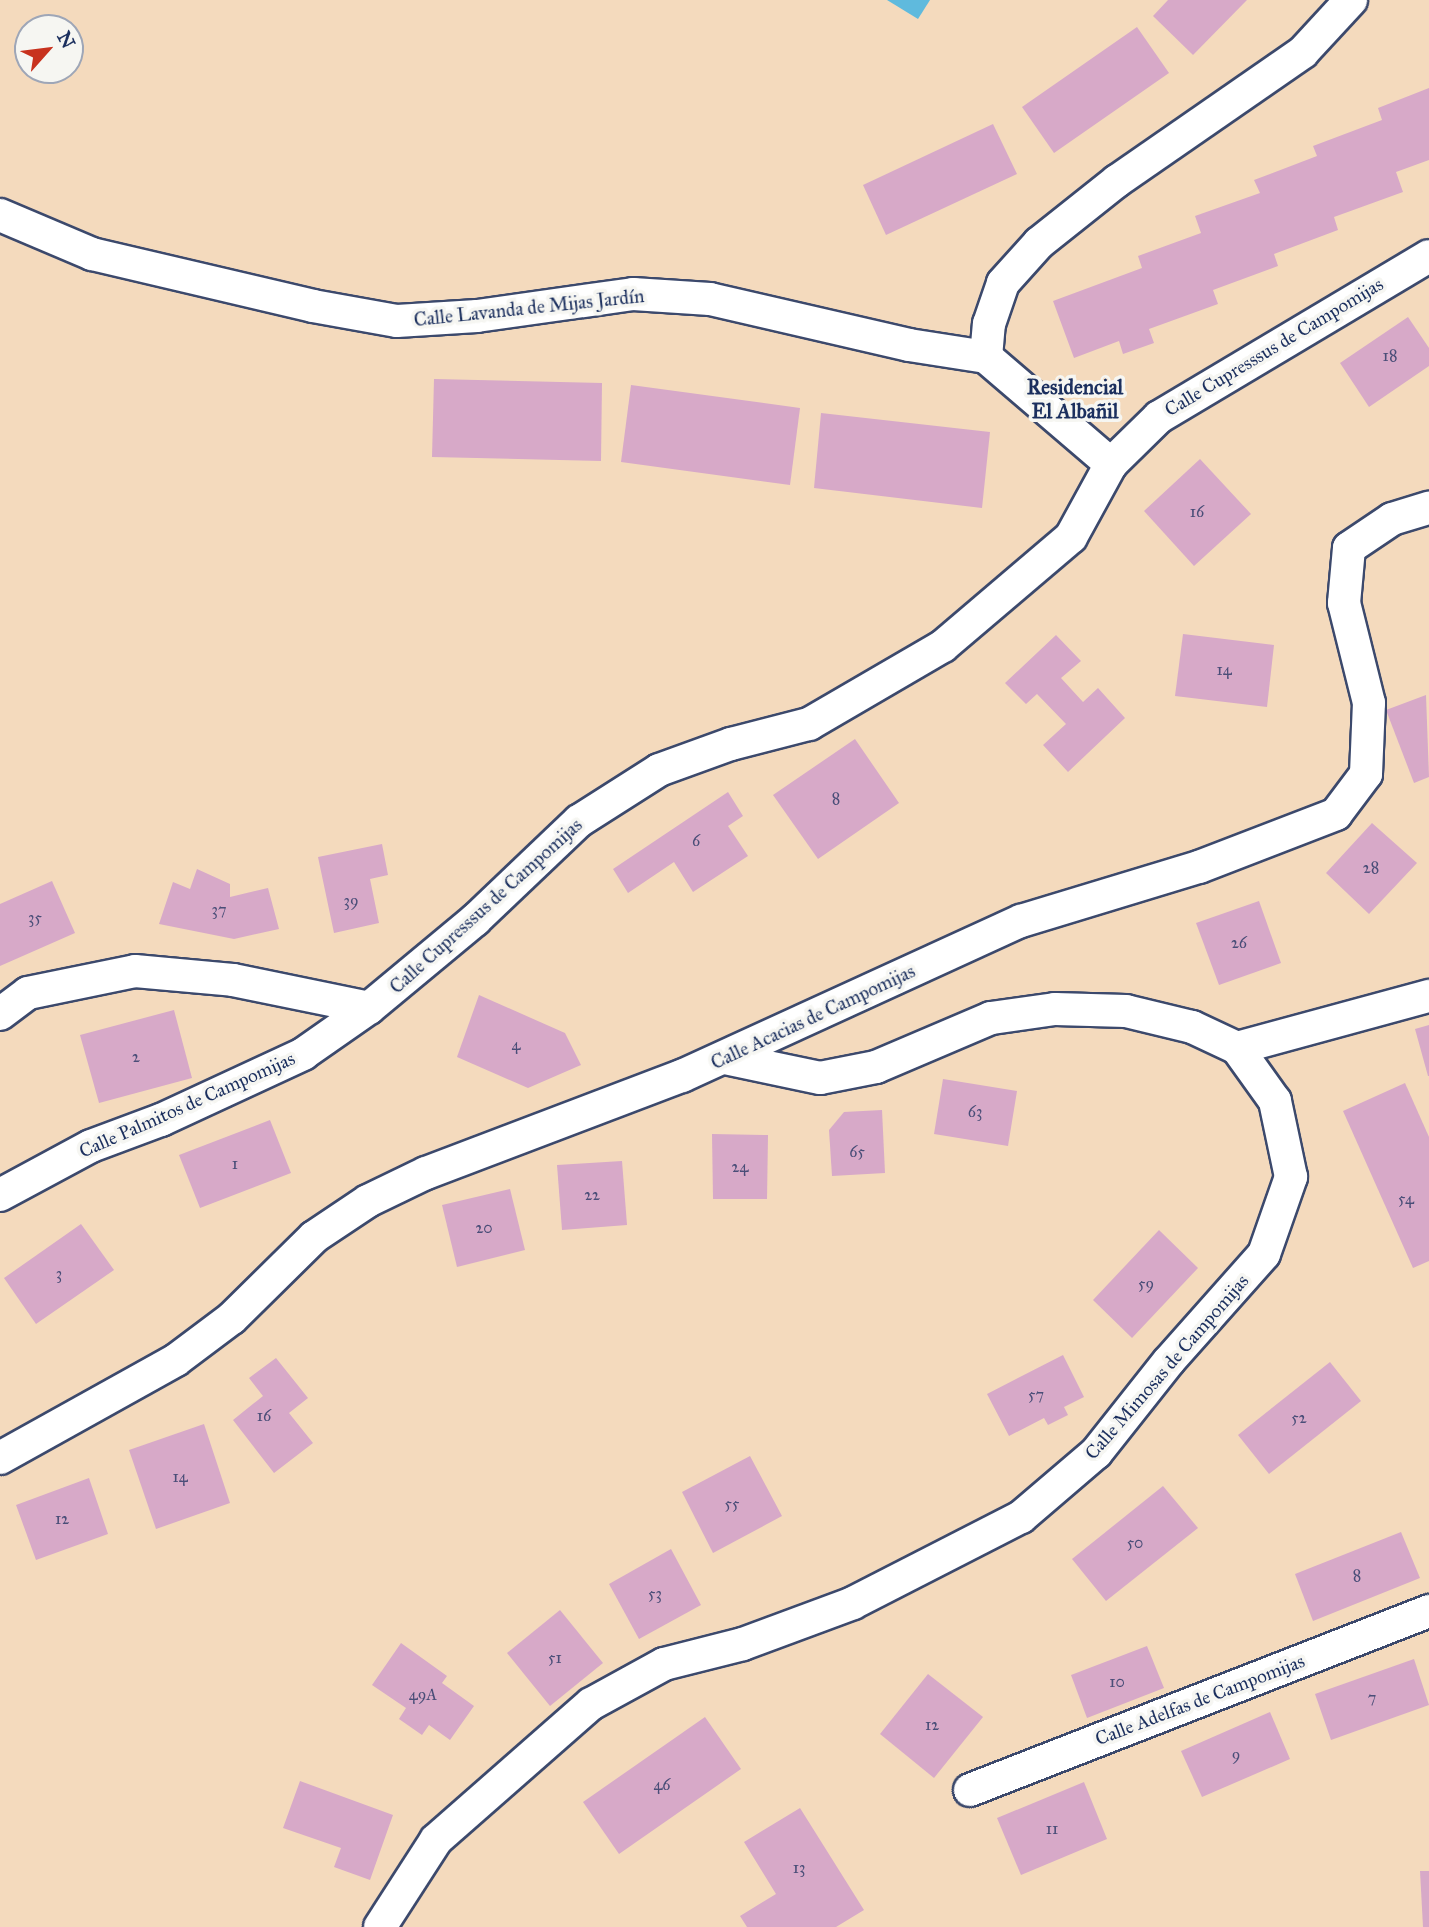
<!DOCTYPE html>
<html>
<head>
<meta charset="utf-8">
<style>
	body { margin:0 }
	#map { position:relative; width:1429px; height:1927px; overflow:hidden; background:#f4dabd; font-family:"IM FELL Great Primer",serif }
	div>[style] { position:absolute }
	.water>* { inset:0; background:#5fbadd }
	.building>* { inset:0; background:#d7a9c8 }
	.roads { filter:drop-shadow(2px 0 #3c496c) drop-shadow(-2px 0 #3c496c) drop-shadow(0 2px #3c496c) drop-shadow(0 -2px #3c496c) }
	.street>* { height:32px; margin:-16px; padding:0 16px; transform-origin:16px; border-radius:16px; background:#fff }
	span { translate:-50% -50%; white-space:nowrap; text-align:center; line-height:1.15; -webkit-text-stroke:7px #f6f6f2; paint-order:stroke }
	.number-label { font-size:16px; color:#4a4e78 }
	.number-label span { -webkit-text-stroke-width:0 }
	.street-label { font-size:19px; color:#1b2f5e }
	.neighbourhood-label { font-size:21px; color:#1b2f5e; font-weight:700 }
	.north { position:absolute; left:14px; top:14px; width:70px; height:70px; box-sizing:border-box; background:#f6f6f2; border:2px solid #9ea6b7; border-radius:50%; rotate:62deg; font-size:19px; font-weight:700; line-height:28px; text-align:center; color:#1b2f5e }
	.north::after { content:''; display:block; margin:auto; width:24px; height:32px; background:#c8321e; clip-path:polygon(50% 0,100% 100%,50% 72%,0 100%) }
</style>
</head>
<body>
<div id="map">
	<div class="water">
		<div style="clip-path:polygon(887px 0,930px 0,918px 19px)"></div>
	</div>
	<div class="building">
		<div style="clip-path:polygon(1168px 0,1247px 0,1193px 55px,1153px 16px)"></div>
		<div style="clip-path:polygon(1137px 27px,1169px 73px,1054px 153px,1022px 107px)"></div>
		<div style="clip-path:polygon(1429px 88px,1429px 160px,1396px 172px,1403px 192px,1334px 217px,1338px 230px,1274px 254px,1278px 266px,1213px 290px,1218px 304px,1149px 329px,1154px 343px,1123px 354px,1119px 341px,1074px 358px,1053px 301px,1142px 268px,1138px 256px,1201px 233px,1195px 216px,1260px 193px,1254px 180px,1317px 156px,1313px 146px,1382px 120px,1378px 108px)"></div>
		<div style="clip-path:polygon(993px 124px,1017px 174px,886px 235px,863px 185px)"></div>
		<div style="clip-path:polygon(1408px 317px,1429px 348px,1429px 366px,1369px 407px,1340px 363px)"></div>
		<div style="clip-path:polygon(434px 379px,602px 383px,601px 461px,432px 457px)"></div>
		<div style="clip-path:polygon(631px 385px,800px 408px,790px 485px,621px 462px)"></div>
		<div style="clip-path:polygon(821px 413px,990px 432px,982px 508px,814px 488px)"></div>
		<div style="clip-path:polygon(1200px 459px,1251px 514px,1194px 566px,1144px 511px)"></div>
		<div style="clip-path:polygon(1183px 634px,1274px 645px,1267px 707px,1175px 696px)"></div>
		<div style="clip-path:polygon(1056px 635px,1081px 661px,1061px 678px,1083px 702px,1098px 688px,1125px 718px,1068px 772px,1043px 745px,1066px 724px,1037px 694px,1026px 704px,1005px 683px)"></div>
		<div style="clip-path:polygon(1426px 695px,1429px 777px,1414px 783px,1386px 710px)"></div>
		<div style="clip-path:polygon(855px 739px,899px 803px,818px 859px,773px 795px)"></div>
		<div style="clip-path:polygon(728px 792px,743px 816px,728px 826px,748px 856px,693px 892px,674px 862px,628px 893px,613px 869px)"></div>
		<div style="clip-path:polygon(1372px 823px,1417px 863px,1369px 914px,1326px 873px)"></div>
		<div style="clip-path:polygon(382px 844px,388px 875px,370px 879px,379px 923px,334px 933px,318px 857px)"></div>
		<div style="clip-path:polygon(197px 869px,230px 884px,230px 897px,268px 888px,279px 929px,234px 939px,159px 924px,173px 882px,190px 889px)"></div>
		<div style="clip-path:polygon(52px 881px,75px 933px,0 966px,0 904px)"></div>
		<div style="clip-path:polygon(1259px 901px,1281px 963px,1219px 985px,1196px 923px)"></div>
		<div style="clip-path:polygon(479px 995px,565px 1033px,581px 1065px,528px 1088px,457px 1057px)"></div>
		<div style="clip-path:polygon(174px 1010px,192px 1078px,99px 1103px,80px 1035px)"></div>
		<div style="clip-path:polygon(1429px 1025px,1429px 1076px,1428px 1076px,1415px 1029px)"></div>
		<div style="clip-path:polygon(943px 1079px,1017px 1091px,1008px 1146px,934px 1134px)"></div>
		<div style="clip-path:polygon(1405px 1083px,1429px 1137px,1429px 1261px,1413px 1268px,1343px 1111px)"></div>
		<div style="clip-path:polygon(882px 1110px,885px 1173px,832px 1176px,829px 1130px,844px 1112px)"></div>
		<div style="clip-path:polygon(270px 1120px,291px 1173px,200px 1208px,179px 1155px)"></div>
		<div style="clip-path:polygon(712px 1134px,768px 1135px,767px 1199px,713px 1199px)"></div>
		<div style="clip-path:polygon(622px 1161px,627px 1225px,562px 1230px,557px 1165px)"></div>
		<div style="clip-path:polygon(510px 1189px,525px 1250px,457px 1267px,442px 1205px)"></div>
		<div style="clip-path:polygon(81px 1224px,114px 1270px,36px 1324px,4px 1278px)"></div>
		<div style="clip-path:polygon(1159px 1230px,1198px 1268px,1132px 1338px,1093px 1300px)"></div>
		<div style="clip-path:polygon(1063px 1355px,1084px 1397px,1064px 1407px,1068px 1415px,1048px 1425px,1044px 1418px,1009px 1436px,987px 1394px)"></div>
		<div style="clip-path:polygon(276px 1358px,308px 1398px,289px 1413px,313px 1443px,274px 1473px,233px 1420px,263px 1396px,249px 1378px)"></div>
		<div style="clip-path:polygon(1330px 1362px,1361px 1401px,1269px 1474px,1238px 1435px)"></div>
		<div style="clip-path:polygon(204px 1424px,230px 1503px,156px 1529px,129px 1450px)"></div>
		<div style="clip-path:polygon(750px 1456px,782px 1516px,713px 1553px,682px 1492px)"></div>
		<div style="clip-path:polygon(89px 1478px,108px 1534px,36px 1560px,16px 1505px)"></div>
		<div style="clip-path:polygon(1163px 1486px,1198px 1528px,1106px 1601px,1072px 1559px)"></div>
		<div style="clip-path:polygon(1401px 1532px,1420px 1578px,1313px 1621px,1295px 1574px)"></div>
		<div style="clip-path:polygon(671px 1549px,701px 1605px,639px 1639px,609px 1584px)"></div>
		<div style="clip-path:polygon(560px 1610px,603px 1663px,550px 1706px,507px 1653px)"></div>
		<div style="clip-path:polygon(401px 1643px,447px 1676px,442px 1683px,474px 1706px,450px 1740px,429px 1725px,422px 1735px,399px 1719px,406px 1708px,372px 1685px)"></div>
		<div style="clip-path:polygon(1147px 1646px,1164px 1688px,1087px 1718px,1071px 1675px)"></div>
		<div style="clip-path:polygon(1414px 1659px,1429px 1705px,1331px 1740px,1315px 1694px)"></div>
		<div style="clip-path:polygon(928px 1674px,983px 1717px,934px 1778px,880px 1734px)"></div>
		<div style="clip-path:polygon(1270px 1712px,1290px 1759px,1202px 1797px,1181px 1751px)"></div>
		<div style="clip-path:polygon(705px 1717px,741px 1769px,619px 1854px,583px 1802px)"></div>
		<div style="clip-path:polygon(300px 1781px,393px 1815px,370px 1880px,334px 1867px,341px 1848px,283px 1828px)"></div>
		<div style="clip-path:polygon(1084px 1782px,1107px 1839px,1021px 1875px,997px 1818px)"></div>
		<div style="clip-path:polygon(800px 1808px,864px 1910px,836px 1927px,747px 1927px,740px 1916px,776px 1894px,744px 1842px)"></div>
		<div style="clip-path:polygon(1420px 1871px,1429px 1871px,1429px 1927px,1423px 1927px)"></div>
	</div>
	<div class="roads">
		<div class="street">
			<div style="left:0;top:215px;width:100px;rotate:23deg"></div>
			<div style="left:92px;top:254px;width:227px;rotate:13.2deg"></div>
			<div style="left:313px;top:306px;width:85px;rotate:10.1deg"></div>
			<div style="left:397px;top:321px;width:80px;rotate:-3.6deg"></div>
			<div style="left:477px;top:316px;width:158px;rotate:-8deg"></div>
			<div style="left:633px;top:294px;width:77px;rotate:3.7deg"></div>
			<div style="left:710px;top:299px;width:204px;rotate:13deg"></div>
			<div style="left:909px;top:345px;width:78px;rotate:8.9deg"></div>
			<div style="left:986px;top:357px;width:165px;rotate:40.6deg"></div>
			<div style="left:986px;top:357px;width:33px;rotate:-85deg"></div>
			<div style="left:989px;top:324px;width:43px;rotate:-71.1deg"></div>
			<div style="left:1003px;top:283px;width:54px;rotate:-48deg"></div>
			<div style="left:1039px;top:243px;width:100px;rotate:-38.5deg"></div>
			<div style="left:1117px;top:181px;width:226px;rotate:-34.7deg"></div>
			<div style="left:1303px;top:52px;width:71px;rotate:-47.3deg"></div>
			<div style="left:0;top:1014px;width:35px;rotate:-37deg"></div>
			<div style="left:28px;top:993px;width:109px;rotate:-11.6deg"></div>
			<div style="left:135px;top:971px;width:98px;rotate:5.2deg"></div>
			<div style="left:233px;top:980px;width:139px;rotate:11.6deg"></div>
			<div style="left:369px;top:1008px;width:138px;rotate:-39.7deg"></div>
			<div style="left:475px;top:920px;width:144px;rotate:-43.6deg"></div>
			<div style="left:579px;top:821px;width:95px;rotate:-32.5deg"></div>
			<div style="left:659px;top:770px;width:77px;rotate:-19.9deg"></div>
			<div style="left:731px;top:744px;width:81px;rotate:-14.4deg"></div>
			<div style="left:809px;top:724px;width:155px;rotate:-30.2deg"></div>
			<div style="left:943px;top:646px;width:168px;rotate:-40.4deg"></div>
			<div style="left:1071px;top:537px;width:83px;rotate:-61.3deg"></div>
			<div style="left:1111px;top:464px;width:67px;rotate:-44.4deg"></div>
			<div style="left:1159px;top:417px;width:314px;rotate:-30.8deg"></div>
			<div style="left:1237px;top:1048px;width:199px;rotate:-15.2deg"></div>
			<div style="left:0;top:1195px;width:103px;rotate:-28.3deg"></div>
			<div style="left:91px;top:1146px;width:75px;rotate:-20.4deg"></div>
			<div style="left:161px;top:1120px;width:157px;rotate:-24.9deg"></div>
			<div style="left:303px;top:1054px;width:80px;rotate:-34.9deg"></div>
			<div style="left:0;top:1458px;width:201px;rotate:-29.1deg"></div>
			<div style="left:176px;top:1360px;width:70px;rotate:-36.9deg"></div>
			<div style="left:232px;top:1318px;width:115px;rotate:-44.6deg"></div>
			<div style="left:314px;top:1237px;width:65px;rotate:-33.7deg"></div>
			<div style="left:368px;top:1201px;width:64px;rotate:-25.8deg"></div>
			<div style="left:426px;top:1173px;width:274px;rotate:-20.8deg"></div>
			<div style="left:682px;top:1076px;width:373px;rotate:-24.6deg"></div>
			<div style="left:1021px;top:921px;width:186px;rotate:-16.9deg"></div>
			<div style="left:1199px;top:867px;width:147px;rotate:-21.1deg"></div>
			<div style="left:1336px;top:814px;width:50px;rotate:-53.1deg"></div>
			<div style="left:1366px;top:774px;width:71px;rotate:-87.6deg"></div>
			<div style="left:1369px;top:703px;width:103px;rotate:-104deg"></div>
			<div style="left:1344px;top:603px;width:55px;rotate:-84.8deg"></div>
			<div style="left:1349px;top:548px;width:52px;rotate:-34deg"></div>
			<div style="left:1392px;top:519px;width:39px;rotate:-17deg"></div>
			<div style="left:970px;top:1790px;width:493px;rotate:-21.3deg"></div>
			<div style="left:380px;top:1927px;width:103px;rotate:-57.2deg"></div>
			<div style="left:436px;top:1840px;width:206px;rotate:-41.3deg"></div>
			<div style="left:591px;top:1704px;width:83px;rotate:-28.7deg"></div>
			<div style="left:664px;top:1664px;width:81px;rotate:-14.2deg"></div>
			<div style="left:743px;top:1644px;width:117px;rotate:-20.4deg"></div>
			<div style="left:853px;top:1603px;width:189px;rotate:-27.1deg"></div>
			<div style="left:1021px;top:1517px;width:99px;rotate:-40.5deg"></div>
			<div style="left:1096px;top:1453px;width:117px;rotate:-51.6deg"></div>
			<div style="left:1169px;top:1361px;width:143px;rotate:-48.4deg"></div>
			<div style="left:1264px;top:1254px;width:82px;rotate:-70.7deg"></div>
			<div style="left:1291px;top:1177px;width:78px;rotate:-101.9deg"></div>
			<div style="left:1275px;top:1101px;width:65px;rotate:-125.6deg"></div>
			<div style="left:1237px;top:1048px;width:50px;rotate:-155deg"></div>
			<div style="left:1192px;top:1027px;width:68px;rotate:-166.4deg"></div>
			<div style="left:1126px;top:1011px;width:71px;rotate:-178.4deg"></div>
			<div style="left:1055px;top:1009px;width:65px;rotate:172deg"></div>
			<div style="left:991px;top:1018px;width:125px;rotate:156.9deg"></div>
			<div style="left:876px;top:1067px;width:57px;rotate:168.9deg"></div>
			<div style="left:820px;top:1078px;width:98px;rotate:-168.2deg"></div>
		</div>
	</div>
	<div class="number-label">
		<span style="left:1390px;top:356px">18</span>
		<span style="left:1197px;top:512px">16</span>
		<span style="left:1224px;top:670px">14</span>
		<span style="left:836px;top:799px">8</span>
		<span style="left:696px;top:841px">6</span>
		<span style="left:1371px;top:868px">28</span>
		<span style="left:351px;top:901px">39</span>
		<span style="left:219px;top:910px">37</span>
		<span style="left:35px;top:918px">35</span>
		<span style="left:1239px;top:943px">26</span>
		<span style="left:516px;top:1045px">4</span>
		<span style="left:136px;top:1057px">2</span>
		<span style="left:975px;top:1112px">63</span>
		<span style="left:857px;top:1152px">65</span>
		<span style="left:235px;top:1164px">1</span>
		<span style="left:740px;top:1167px">24</span>
		<span style="left:592px;top:1195px">22</span>
		<span style="left:1406px;top:1199px">54</span>
		<span style="left:484px;top:1228px">20</span>
		<span style="left:59px;top:1274px">3</span>
		<span style="left:1146px;top:1284px">59</span>
		<span style="left:1036px;top:1395px">57</span>
		<span style="left:264px;top:1416px">16</span>
		<span style="left:1299px;top:1418px">52</span>
		<span style="left:180px;top:1477px">14</span>
		<span style="left:732px;top:1504px">55</span>
		<span style="left:62px;top:1519px">12</span>
		<span style="left:1135px;top:1543px">50</span>
		<span style="left:1357px;top:1576px">8</span>
		<span style="left:655px;top:1594px">53</span>
		<span style="left:555px;top:1658px">51</span>
		<span style="left:1117px;top:1682px">10</span>
		<span style="left:423px;top:1695px">49A</span>
		<span style="left:1372px;top:1698px">7</span>
		<span style="left:932px;top:1725px">12</span>
		<span style="left:1236px;top:1755px">9</span>
		<span style="left:662px;top:1785px">46</span>
		<span style="left:1052px;top:1829px">11</span>
		<span style="left:799px;top:1868px">13</span>
	</div>
	<div class="street-label">
		<span style="left:529px;top:308px;rotate:-6deg">Calle Lavanda de Mijas Jardín</span>
		<span style="left:1274px;top:347px;rotate:-31deg">Calle Cupresssus de Campomijas</span>
		<span style="left:486px;top:906px;rotate:-42deg">Calle Cupresssus de Campomijas</span>
		<span style="left:813px;top:1017px;rotate:-25deg">Calle Acacias de Campomijas</span>
		<span style="left:187px;top:1105px;rotate:-24deg">Calle Palmitos de Campomijas</span>
		<span style="left:1167px;top:1367px;rotate:-49deg">Calle Mimosas de Campomijas</span>
		<span style="left:1200px;top:1700px;rotate:-21deg">Calle Adelfas de Campomijas</span>
	</div>
	<div class="neighbourhood-label">
		<span style="left:1075px;top:399px">Residencial<br>El Albañil</span>
	</div>
	<div class="north">N</div>
</div>
</body>
</html>
